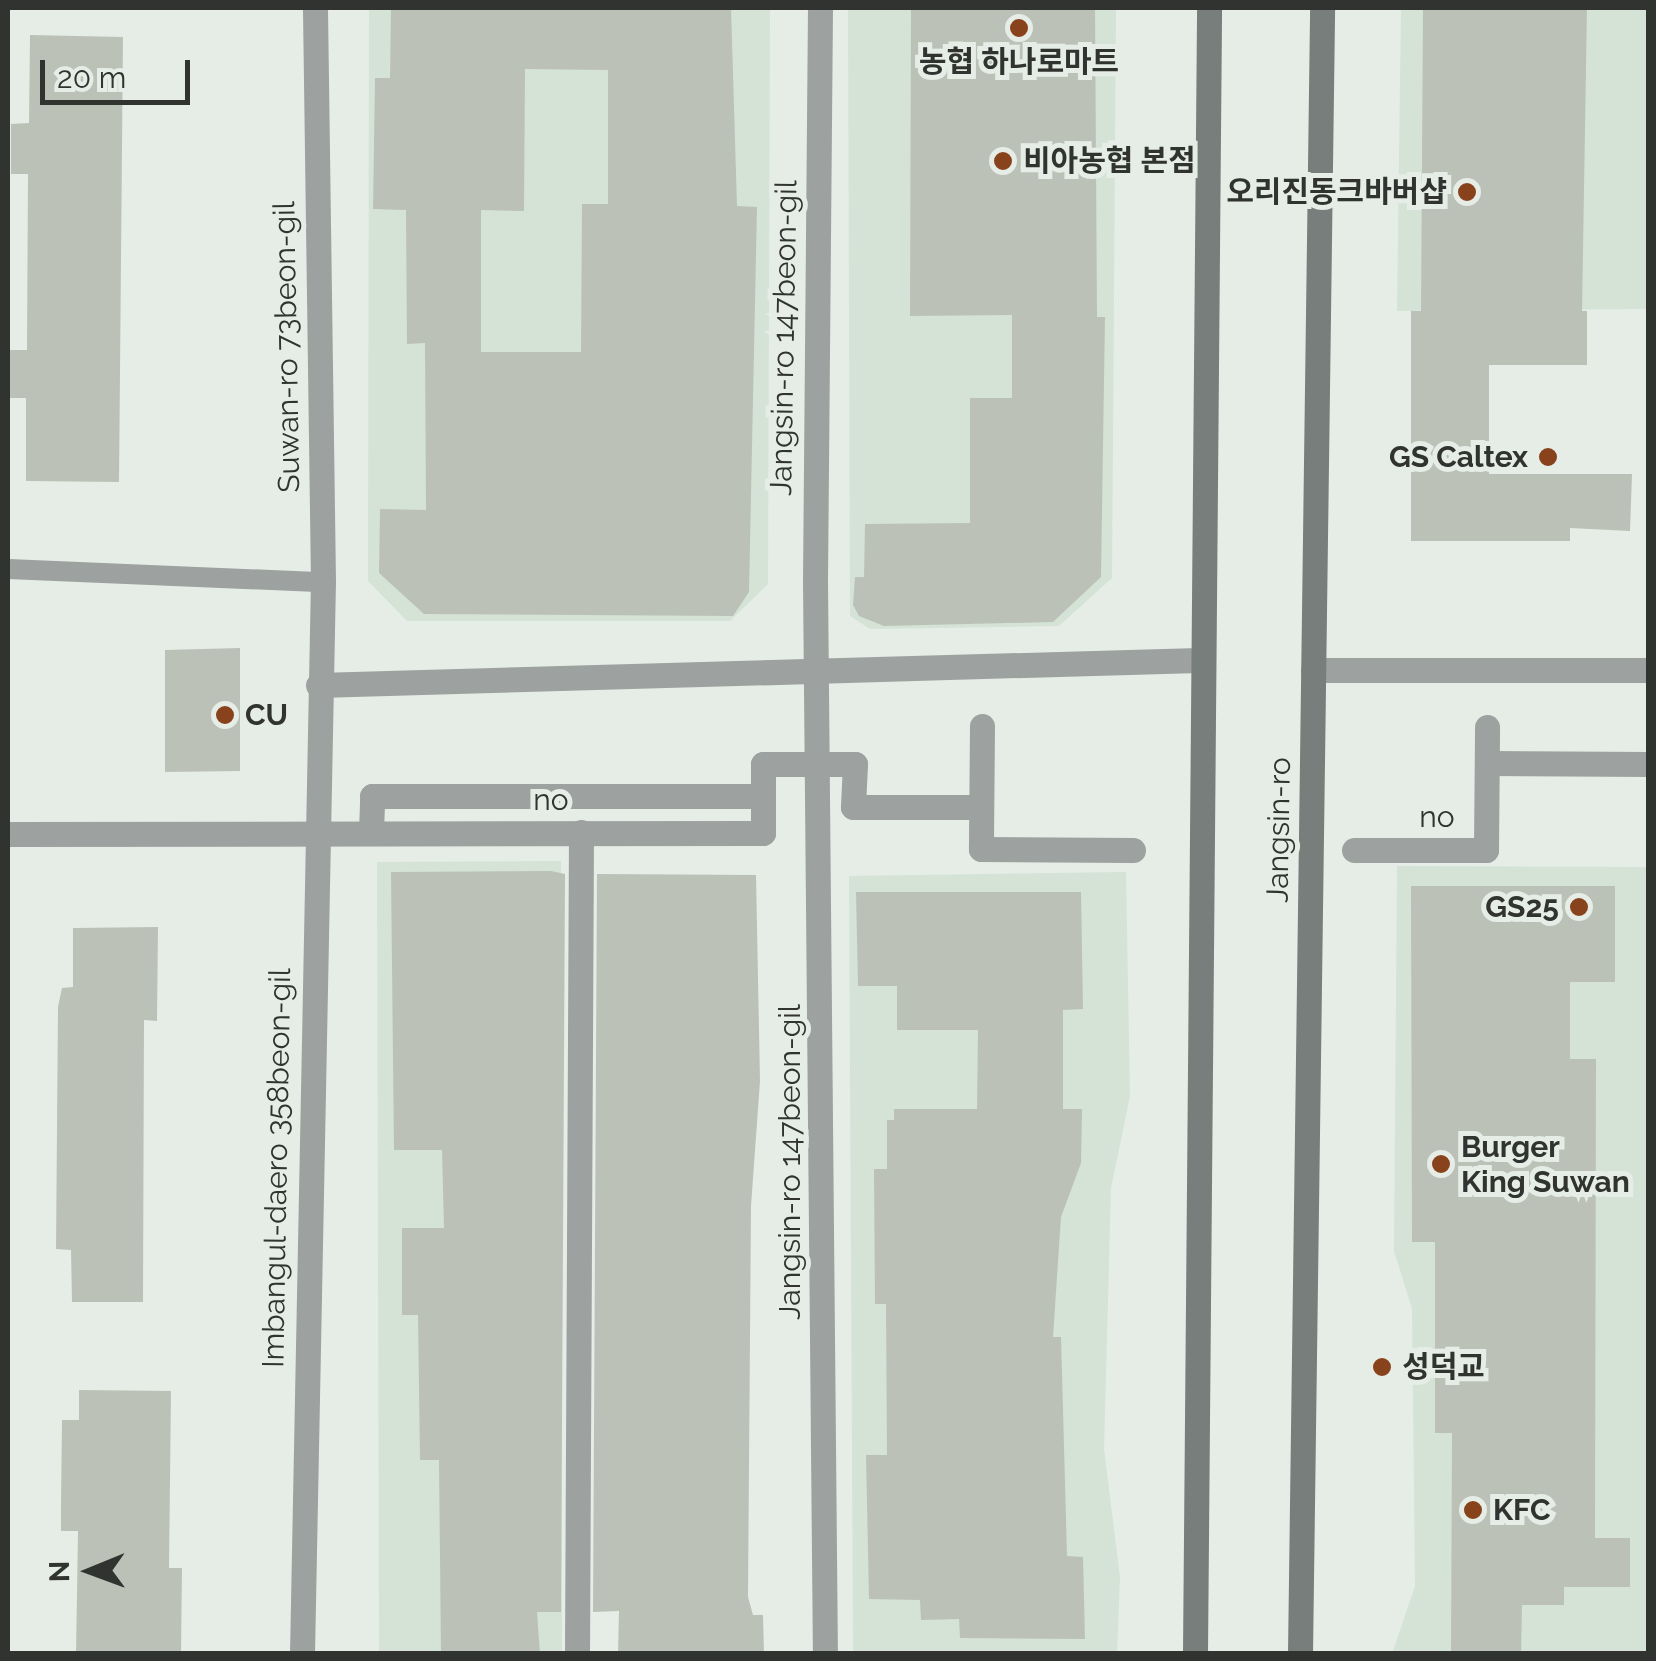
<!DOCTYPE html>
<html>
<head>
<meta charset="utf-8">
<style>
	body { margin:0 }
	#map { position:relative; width:1656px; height:1661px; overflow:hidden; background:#e5ede6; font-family:Raleway,"Noto Sans KR",sans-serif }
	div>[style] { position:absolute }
	.built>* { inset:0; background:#d4e3d6 }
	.building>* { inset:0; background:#bcc1b8 }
	.lane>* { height:20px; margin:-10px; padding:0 10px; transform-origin:10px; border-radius:10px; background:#9da19f }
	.street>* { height:25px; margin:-12.5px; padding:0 12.5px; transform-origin:12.5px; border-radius:12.5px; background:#9da19f }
	.secondary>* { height:25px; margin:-12.5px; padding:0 12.5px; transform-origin:12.5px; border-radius:12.5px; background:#777e7b }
	.dots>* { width:28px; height:28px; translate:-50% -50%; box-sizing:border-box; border:5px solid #e5ede6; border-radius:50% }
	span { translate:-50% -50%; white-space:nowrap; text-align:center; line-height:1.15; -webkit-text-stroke:10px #e5ede6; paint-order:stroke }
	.poi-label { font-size:30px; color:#303330; font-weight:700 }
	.left { translate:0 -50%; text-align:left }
	.right { translate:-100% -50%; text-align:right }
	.street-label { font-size:30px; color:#303330 }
	.frame { position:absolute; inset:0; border:10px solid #303330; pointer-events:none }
	.north { position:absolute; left:40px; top:1521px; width:100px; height:100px; -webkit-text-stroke:8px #e5ede6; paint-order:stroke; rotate:269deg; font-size:28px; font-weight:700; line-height:40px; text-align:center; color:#303330 }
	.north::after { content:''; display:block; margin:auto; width:35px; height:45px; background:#303330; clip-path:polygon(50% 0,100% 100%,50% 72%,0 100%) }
	.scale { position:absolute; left:40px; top:60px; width:150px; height:45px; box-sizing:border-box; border:5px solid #303330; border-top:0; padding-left:12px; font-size:30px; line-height:35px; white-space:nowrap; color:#303330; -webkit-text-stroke:8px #e5ede6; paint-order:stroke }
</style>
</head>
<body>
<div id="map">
	<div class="built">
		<div style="clip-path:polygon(369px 8px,770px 8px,768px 584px,730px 621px,407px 621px,368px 581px)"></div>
		<div style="clip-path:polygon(848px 8px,1116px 8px,1112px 578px,1059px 626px,870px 629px,850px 616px)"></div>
		<div style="clip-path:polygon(1401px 8px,1648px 8px,1646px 309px,1397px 311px)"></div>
		<div style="clip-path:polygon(561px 861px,562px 1653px,379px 1653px,377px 862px)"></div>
		<div style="clip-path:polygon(1397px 866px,1648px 867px,1648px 1653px,1392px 1654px,1415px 1586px,1412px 1309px,1394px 1251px)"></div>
		<div style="clip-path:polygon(1126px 872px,1130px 1096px,1111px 1188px,1104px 1449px,1120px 1577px,1117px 1653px,853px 1653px,849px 876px)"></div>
	</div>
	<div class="building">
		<div style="clip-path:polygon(evenodd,391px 8px,731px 8px,737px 206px,757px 207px,749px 592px,733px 616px,424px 614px,379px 573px,380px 509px,426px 510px,425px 343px,407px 344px,406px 210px,373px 209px,375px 78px,390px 78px,391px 8px,525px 69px,608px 70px,608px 204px,582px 204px,581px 352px,481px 352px,481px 210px,524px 211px,525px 69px)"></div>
		<div style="clip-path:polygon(911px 8px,1095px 8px,1097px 317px,1105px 317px,1101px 577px,1053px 622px,884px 626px,859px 616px,853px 605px,855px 577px,864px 577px,865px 524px,970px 523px,970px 398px,1012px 398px,1012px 315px,910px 316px)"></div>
		<div style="clip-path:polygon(1423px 8px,1587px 8px,1582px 311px,1587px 311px,1587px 365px,1489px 365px,1489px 474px,1632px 474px,1630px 531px,1570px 528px,1570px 541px,1411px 541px,1411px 311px,1421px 311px)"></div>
		<div style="clip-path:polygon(30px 35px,123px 37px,119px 482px,26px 481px,26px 398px,8px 398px,8px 350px,27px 350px,28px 174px,11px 174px,11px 124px,29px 123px)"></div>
		<div style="clip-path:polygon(240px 648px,240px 771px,165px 772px,165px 650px)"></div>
		<div style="clip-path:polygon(551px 871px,565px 874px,561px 1612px,537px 1612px,540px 1654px,441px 1654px,439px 1460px,420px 1460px,418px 1315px,402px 1315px,402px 1228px,444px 1228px,442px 1150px,394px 1150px,391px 872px)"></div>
		<div style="clip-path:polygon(597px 874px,756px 875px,760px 1081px,751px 1206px,748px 1597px,753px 1615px,763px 1615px,764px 1654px,618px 1654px,619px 1611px,593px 1612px)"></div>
		<div style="clip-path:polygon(1411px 886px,1615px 886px,1615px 982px,1570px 982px,1570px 1059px,1596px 1059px,1595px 1538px,1630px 1538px,1630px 1587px,1564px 1587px,1564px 1605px,1522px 1605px,1521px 1654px,1451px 1654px,1452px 1433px,1435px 1433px,1435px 1242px,1412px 1242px)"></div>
		<div style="clip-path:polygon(856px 892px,1081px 892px,1083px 1009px,1063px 1010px,1063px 1109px,1082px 1109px,1081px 1163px,1061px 1217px,1053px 1337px,1061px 1337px,1067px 1556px,1083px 1557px,1085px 1639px,960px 1638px,959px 1619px,921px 1620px,920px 1600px,869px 1599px,866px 1455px,887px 1455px,886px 1304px,875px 1304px,874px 1169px,887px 1169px,887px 1120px,894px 1120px,894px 1109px,977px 1109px,978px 1030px,897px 1030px,897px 986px,858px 986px)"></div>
		<div style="clip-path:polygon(158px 927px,157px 1021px,144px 1020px,143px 1302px,72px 1302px,71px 1250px,56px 1249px,58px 1007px,62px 988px,73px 987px,73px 928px)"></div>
		<div style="clip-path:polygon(79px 1390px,171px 1391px,169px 1568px,182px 1568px,181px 1654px,76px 1654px,78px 1531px,61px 1531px,61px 1503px,62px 1420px,79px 1420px)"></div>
	</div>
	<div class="lane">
		<div style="left:8px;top:569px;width:315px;rotate:2.4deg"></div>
	</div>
	<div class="street">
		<div style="left:820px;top:8px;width:573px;rotate:90.5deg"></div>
		<div style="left:815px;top:581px;width:1073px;rotate:89.47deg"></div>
		<div style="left:1313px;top:670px;width:335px"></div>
		<div style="left:318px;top:685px;width:881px;rotate:-1.63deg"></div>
		<div style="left:982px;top:726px;width:123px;rotate:90.5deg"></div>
		<div style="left:981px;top:849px;width:152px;rotate:0.4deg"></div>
		<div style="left:1489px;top:763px;width:159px;rotate:0.4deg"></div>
		<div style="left:371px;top:832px;width:36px;rotate:-88deg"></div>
		<div style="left:372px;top:796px;width:391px"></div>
		<div style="left:8px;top:834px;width:755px;rotate:-0.08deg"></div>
		<div style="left:763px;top:833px;width:69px;rotate:-90deg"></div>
		<div style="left:763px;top:764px;width:92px"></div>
		<div style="left:855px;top:764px;width:43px;rotate:92.7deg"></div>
		<div style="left:853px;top:807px;width:128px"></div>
		<div style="left:1354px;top:850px;width:132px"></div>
		<div style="left:1486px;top:850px;width:123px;rotate:-89.5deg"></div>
		<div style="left:302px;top:1654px;width:1072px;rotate:-88.88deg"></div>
		<div style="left:323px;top:582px;width:574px;rotate:-90.8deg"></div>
		<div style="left:577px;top:1654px;width:822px;rotate:-89.72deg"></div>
	</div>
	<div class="secondary">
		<div style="left:1195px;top:1654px;width:1646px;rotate:-89.51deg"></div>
		<div style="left:1300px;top:1654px;width:1646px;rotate:-89.23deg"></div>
	</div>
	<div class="dots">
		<div style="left:1019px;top:28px;background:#88421c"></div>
		<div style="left:1003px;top:161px;background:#88421c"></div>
		<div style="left:1467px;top:192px;background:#88421c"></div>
		<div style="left:1548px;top:457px;background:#88421c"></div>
		<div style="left:225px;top:715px;background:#88421c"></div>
		<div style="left:1579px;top:907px;background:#88421c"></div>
		<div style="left:1441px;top:1164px;background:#88421c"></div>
		<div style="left:1382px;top:1367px;background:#88421c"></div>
		<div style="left:1473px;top:1510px;background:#88421c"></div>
	</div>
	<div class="poi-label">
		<span style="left:1019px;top:62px">농협 하나로마트</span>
		<span class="left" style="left:1023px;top:161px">비아농협 본점</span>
		<span class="right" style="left:1447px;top:192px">오리진동크바버샵</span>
		<span class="right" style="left:1528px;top:457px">GS Caltex</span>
		<span class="left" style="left:245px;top:715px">CU</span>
		<span class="right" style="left:1559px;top:907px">GS25</span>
		<span class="left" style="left:1461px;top:1164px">Burger<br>King Suwan</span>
		<span class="left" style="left:1402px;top:1367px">성덕교</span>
		<span class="left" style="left:1493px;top:1510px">KFC</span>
	</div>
	<div class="street-label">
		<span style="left:784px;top:338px;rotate:-89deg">Jangsin-ro 147beon-gil</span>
		<span style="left:287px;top:347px;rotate:-91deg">Suwan-ro 73beon-gil</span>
		<span style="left:551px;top:800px">no</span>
		<span style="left:1437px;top:817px">no</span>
		<span style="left:1279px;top:830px;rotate:-89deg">Jangsin-ro</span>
		<span style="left:790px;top:1162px;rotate:-90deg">Jangsin-ro 147beon-gil</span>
		<span style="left:277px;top:1168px;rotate:-89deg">Imbangul-daero 358beon-gil</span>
	</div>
	<div class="frame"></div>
	<div class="north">N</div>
	<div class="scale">20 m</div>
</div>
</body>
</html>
